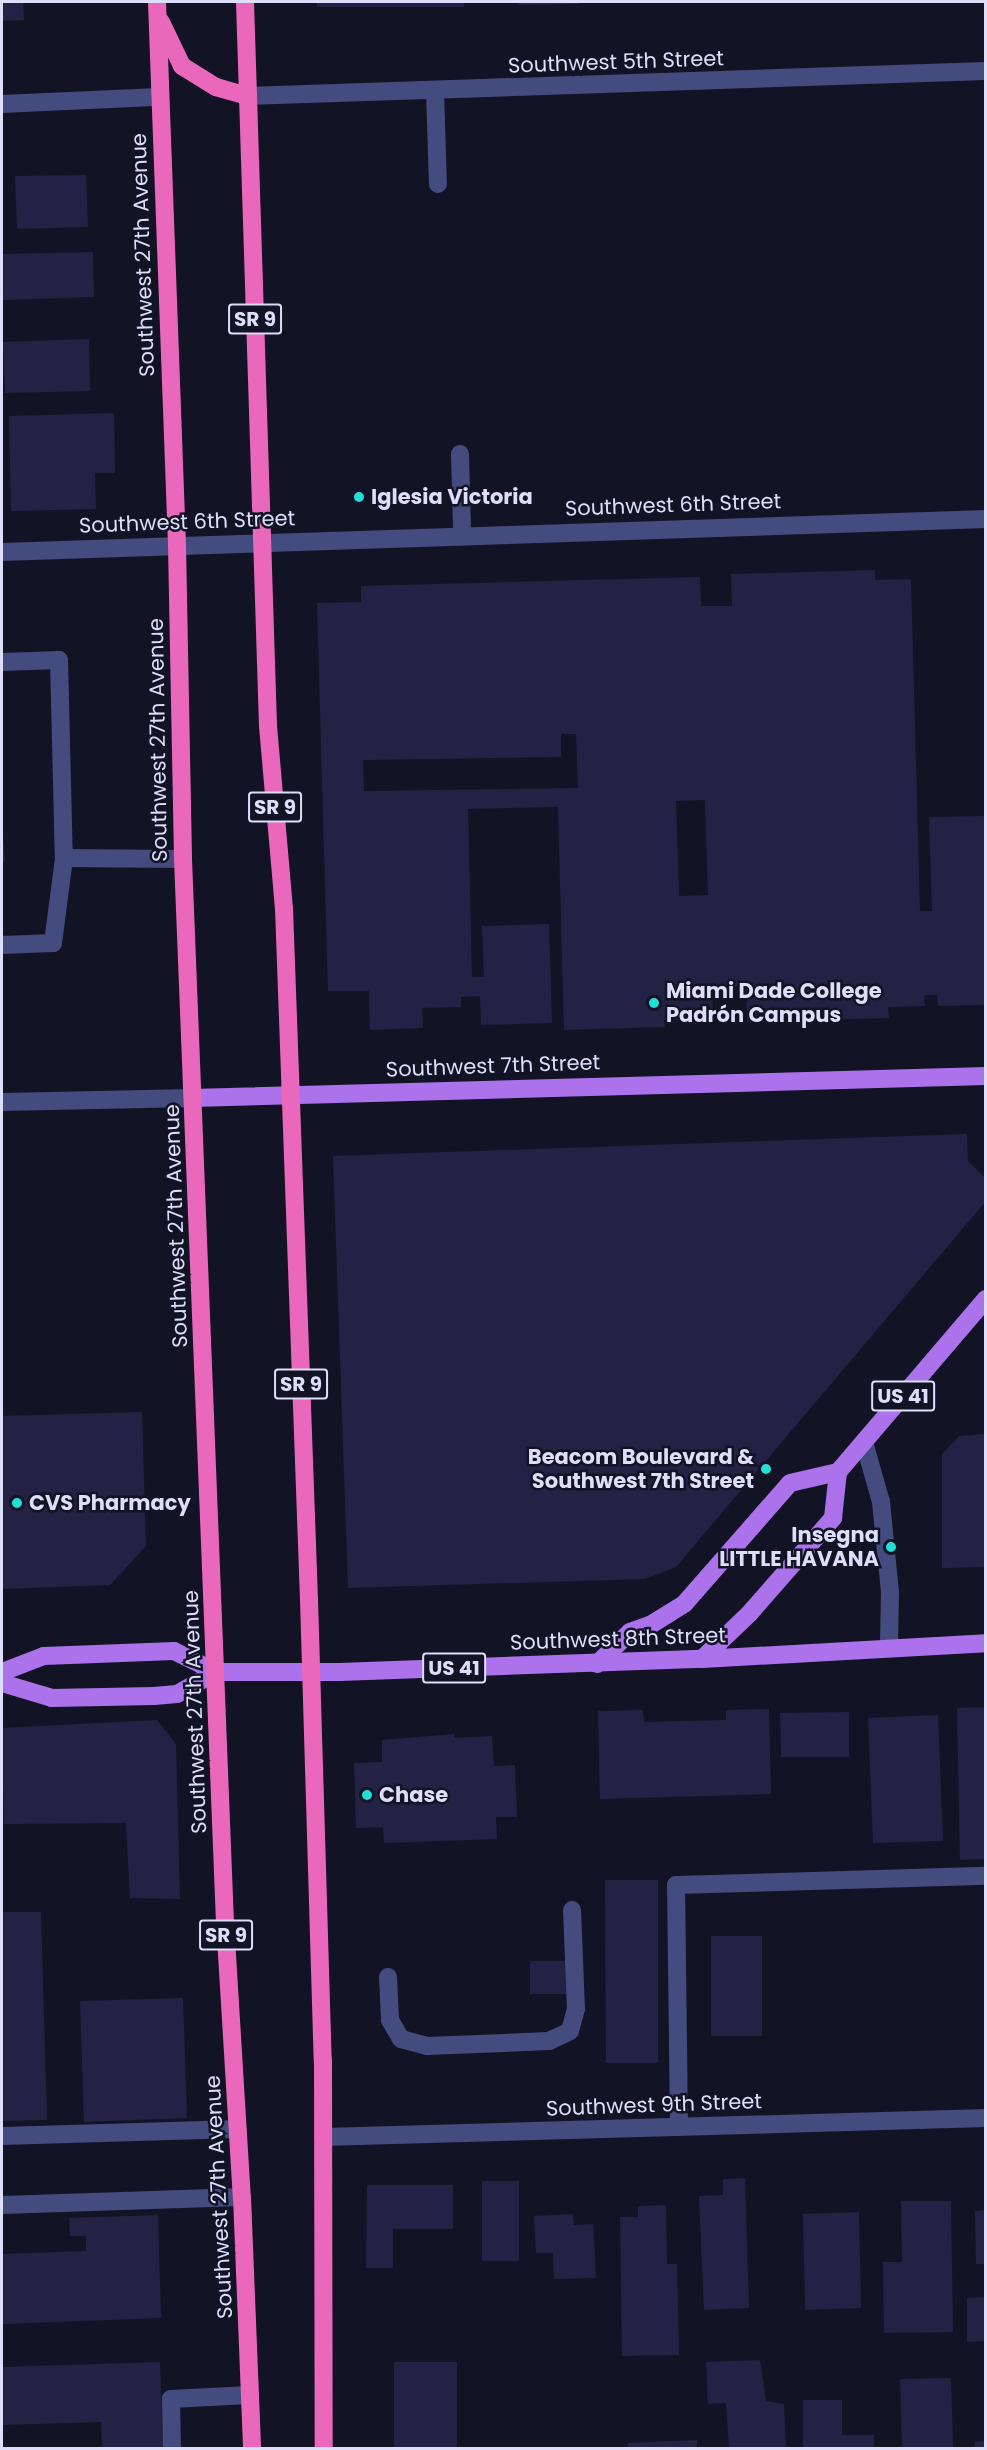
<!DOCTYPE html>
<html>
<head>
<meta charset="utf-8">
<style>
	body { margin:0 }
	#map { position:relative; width:987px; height:2450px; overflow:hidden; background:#131326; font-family:Poppins,sans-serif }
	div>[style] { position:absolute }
	.building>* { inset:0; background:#232244 }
	.minor>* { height:18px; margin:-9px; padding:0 9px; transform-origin:9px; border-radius:9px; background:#444b7e }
	.major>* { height:18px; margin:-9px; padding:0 9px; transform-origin:9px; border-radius:9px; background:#ab72eb }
	.highway>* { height:18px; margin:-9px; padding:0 9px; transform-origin:9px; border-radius:9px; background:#ea68bb }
	.dots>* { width:16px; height:16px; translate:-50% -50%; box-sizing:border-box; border:3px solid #131326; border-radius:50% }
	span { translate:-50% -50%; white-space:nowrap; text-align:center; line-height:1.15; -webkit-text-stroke:5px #131326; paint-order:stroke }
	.shield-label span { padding:2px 4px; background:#131326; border:2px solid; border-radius:4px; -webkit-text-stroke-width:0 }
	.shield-label { font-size:20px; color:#dcdefa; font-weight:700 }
	.street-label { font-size:21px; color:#dcdefa }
	.poi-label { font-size:21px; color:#dcdefa; font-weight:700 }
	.left { translate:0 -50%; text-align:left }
	.right { translate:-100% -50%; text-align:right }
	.frame { position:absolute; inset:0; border:3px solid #dcdefa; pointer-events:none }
</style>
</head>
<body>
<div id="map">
	<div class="building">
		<div style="clip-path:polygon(2px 2px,23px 2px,24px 20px,2px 21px)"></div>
		<div style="clip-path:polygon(317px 2px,464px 2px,464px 7px,317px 7px)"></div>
		<div style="clip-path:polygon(518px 2px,579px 2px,579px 4px,518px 5px)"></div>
		<div style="clip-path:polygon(86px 175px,88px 227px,17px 229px,15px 176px)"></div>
		<div style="clip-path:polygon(93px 252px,94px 297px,2px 300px,2px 254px)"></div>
		<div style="clip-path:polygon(89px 339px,90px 391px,5px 393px,3px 342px)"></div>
		<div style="clip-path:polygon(114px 413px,115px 473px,95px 473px,96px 509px,11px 511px,9px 416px)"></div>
		<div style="clip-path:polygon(evenodd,875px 570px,875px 580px,911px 579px,920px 911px,932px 911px,929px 817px,986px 816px,986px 1005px,938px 1006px,937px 995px,924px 995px,925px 1006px,888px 1007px,889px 1018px,747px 1022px,746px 986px,712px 987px,713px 1019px,664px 1020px,665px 1027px,564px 1030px,558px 807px,468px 809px,472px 977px,484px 977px,482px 926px,549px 924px,552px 1023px,481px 1025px,480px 996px,461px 997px,461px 1007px,422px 1008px,423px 1028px,370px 1030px,369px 991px,328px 991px,317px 603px,361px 602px,361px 586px,700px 577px,701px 606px,732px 606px,731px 574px,875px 570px,561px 734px,576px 734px,578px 788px,364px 791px,363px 760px,561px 757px,561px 734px,875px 570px,705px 800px,708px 895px,679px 896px,676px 801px,705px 800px)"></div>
		<div style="clip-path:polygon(2px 820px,5px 861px,2px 861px)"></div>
		<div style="clip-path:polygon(967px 1134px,968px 1161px,986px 1179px,986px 1201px,676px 1567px,645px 1579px,348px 1588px,333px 1156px)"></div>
		<div style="clip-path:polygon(142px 1412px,146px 1546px,110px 1585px,2px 1589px,2px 1416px)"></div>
		<div style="clip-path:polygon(986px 1434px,986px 1567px,942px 1568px,942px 1454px,959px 1436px)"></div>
		<div style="clip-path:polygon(986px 1707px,986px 1859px,960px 1860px,957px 1708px)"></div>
		<div style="clip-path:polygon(769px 1709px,771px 1794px,600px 1799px,598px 1711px,643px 1710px,644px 1722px,726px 1720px,726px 1710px)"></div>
		<div style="clip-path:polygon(849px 1712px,849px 1757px,781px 1757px,780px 1713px)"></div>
		<div style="clip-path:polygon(938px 1715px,943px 1841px,873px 1843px,868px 1718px)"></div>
		<div style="clip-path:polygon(157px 1720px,176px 1744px,180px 1899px,130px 1898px,126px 1823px,4px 1824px,2px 1728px)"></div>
		<div style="clip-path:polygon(454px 1734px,454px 1738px,492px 1736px,494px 1766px,515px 1765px,517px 1817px,496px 1817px,497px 1839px,384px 1843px,383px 1827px,356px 1828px,354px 1763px,382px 1762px,382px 1740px)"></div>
		<div style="clip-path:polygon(605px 1880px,658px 1880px,658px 2063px,606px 2063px)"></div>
		<div style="clip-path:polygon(2px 1912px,41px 1912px,47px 2120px,2px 2121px)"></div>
		<div style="clip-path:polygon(711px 1936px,762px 1936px,762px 2036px,711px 2036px)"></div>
		<div style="clip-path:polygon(530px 1961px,570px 1961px,570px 1994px,530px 1994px)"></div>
		<div style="clip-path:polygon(183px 1998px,187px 2118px,84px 2122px,80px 2001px)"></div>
		<div style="clip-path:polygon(745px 2178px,749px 2308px,704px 2310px,699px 2196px,723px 2195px,723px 2179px)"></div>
		<div style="clip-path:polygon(482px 2181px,519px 2181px,519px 2261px,482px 2261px)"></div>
		<div style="clip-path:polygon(367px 2185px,453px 2185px,453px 2229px,393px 2229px,393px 2268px,366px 2268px)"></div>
		<div style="clip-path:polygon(901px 2201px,951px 2201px,953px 2332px,884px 2333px,883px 2262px,902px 2262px)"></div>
		<div style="clip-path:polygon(666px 2205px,667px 2264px,677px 2264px,679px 2355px,622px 2356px,620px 2217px,638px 2217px,638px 2206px)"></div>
		<div style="clip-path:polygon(986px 2210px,986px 2264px,976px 2264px,975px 2211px)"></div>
		<div style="clip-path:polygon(859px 2212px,861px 2308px,805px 2310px,803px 2214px)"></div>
		<div style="clip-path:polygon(573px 2214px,574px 2225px,593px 2224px,596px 2278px,554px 2279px,553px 2253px,536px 2253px,534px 2216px)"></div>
		<div style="clip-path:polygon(158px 2215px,161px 2318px,2px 2324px,2px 2254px,86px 2251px,86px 2236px,70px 2236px,69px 2218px)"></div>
		<div style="clip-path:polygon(986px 2297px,986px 2341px,967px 2342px,967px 2298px)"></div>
		<div style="clip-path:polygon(760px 2360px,766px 2401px,784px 2404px,786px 2448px,729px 2448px,726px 2403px,708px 2404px,706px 2362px)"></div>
		<div style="clip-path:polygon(160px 2362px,163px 2448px,102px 2448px,101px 2422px,2px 2425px,2px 2367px)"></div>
		<div style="clip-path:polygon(394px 2362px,457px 2362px,457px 2448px,394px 2448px)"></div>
		<div style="clip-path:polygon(951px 2378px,953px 2448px,902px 2448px,900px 2379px)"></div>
		<div style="clip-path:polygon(803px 2400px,842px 2400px,842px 2435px,874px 2435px,874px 2448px,803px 2448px)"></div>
		<div style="clip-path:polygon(697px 2440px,697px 2448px,628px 2448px,628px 2443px)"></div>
		<div style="clip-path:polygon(986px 2441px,986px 2448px,975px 2448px,975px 2442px)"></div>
	</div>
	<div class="minor">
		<div style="left:435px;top:91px;width:93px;rotate:88.2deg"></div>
		<div style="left:248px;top:96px;width:738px;rotate:-1.94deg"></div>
		<div style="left:2px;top:104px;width:157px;rotate:-2.6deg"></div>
		<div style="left:460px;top:454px;width:79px;rotate:88.5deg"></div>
		<div style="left:2px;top:552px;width:985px;rotate:-1.92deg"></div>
		<div style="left:2px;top:662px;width:57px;rotate:-2deg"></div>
		<div style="left:59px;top:660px;width:198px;rotate:88.6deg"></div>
		<div style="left:64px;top:858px;width:119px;rotate:0.5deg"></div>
		<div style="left:2px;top:945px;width:51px;rotate:-2.2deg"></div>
		<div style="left:53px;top:943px;width:86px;rotate:-82.6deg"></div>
		<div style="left:2px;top:1102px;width:191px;rotate:-1.2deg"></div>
		<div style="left:864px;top:1442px;width:62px;rotate:74.2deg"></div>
		<div style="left:881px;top:1502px;width:90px;rotate:84.3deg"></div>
		<div style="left:890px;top:1592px;width:54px;rotate:91.1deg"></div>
		<div style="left:388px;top:1977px;width:43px;rotate:87.3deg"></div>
		<div style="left:390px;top:2020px;width:22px;rotate:60deg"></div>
		<div style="left:401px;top:2039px;width:27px;rotate:15deg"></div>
		<div style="left:427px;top:2046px;width:122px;rotate:-2.3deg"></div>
		<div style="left:549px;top:2041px;width:23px;rotate:-25deg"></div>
		<div style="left:570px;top:2031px;width:23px;rotate:-75deg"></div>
		<div style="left:576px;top:2009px;width:99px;rotate:-92.3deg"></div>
		<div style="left:679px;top:2127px;width:242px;rotate:-90.7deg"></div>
		<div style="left:676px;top:1885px;width:310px;rotate:-1.7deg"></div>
		<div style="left:2px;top:2136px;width:236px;rotate:-1.7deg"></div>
		<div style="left:323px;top:2137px;width:663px;rotate:-1.64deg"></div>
		<div style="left:2px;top:2205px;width:240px;rotate:-1.9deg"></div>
		<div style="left:172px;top:2448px;width:49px;rotate:-91.2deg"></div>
		<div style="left:171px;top:2399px;width:79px;rotate:-2.9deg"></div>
	</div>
	<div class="major">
		<div style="left:193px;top:1098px;width:793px;rotate:-1.59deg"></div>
		<div style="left:702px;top:1659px;width:65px;rotate:-43.8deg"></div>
		<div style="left:749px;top:1614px;width:128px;rotate:-48.8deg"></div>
		<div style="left:833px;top:1518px;width:46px;rotate:-83.8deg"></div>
		<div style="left:838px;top:1472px;width:228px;rotate:-49.5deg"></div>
		<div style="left:597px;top:1664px;width:46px;rotate:-44.1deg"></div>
		<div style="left:630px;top:1632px;width:23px;rotate:-20deg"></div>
		<div style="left:652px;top:1624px;width:39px;rotate:-32deg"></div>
		<div style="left:685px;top:1603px;width:159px;rotate:-48.8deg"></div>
		<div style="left:790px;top:1483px;width:49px;rotate:-12.9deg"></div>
		<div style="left:2px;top:1672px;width:45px;rotate:-20.9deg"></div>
		<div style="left:44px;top:1656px;width:130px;rotate:-2.2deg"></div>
		<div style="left:174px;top:1651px;width:47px;rotate:26.6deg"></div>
		<div style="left:216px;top:1672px;width:124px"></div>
		<div style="left:340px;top:1672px;width:362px;rotate:-2.1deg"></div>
		<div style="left:702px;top:1659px;width:284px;rotate:-3.2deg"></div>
		<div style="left:2px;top:1683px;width:52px;rotate:16.7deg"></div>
		<div style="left:52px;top:1698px;width:102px;rotate:-1.1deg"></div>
		<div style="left:154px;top:1696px;width:23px;rotate:-5deg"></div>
		<div style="left:177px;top:1694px;width:45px;rotate:-29.4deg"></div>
	</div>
	<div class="highway">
		<div style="left:157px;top:2px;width:543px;rotate:87.89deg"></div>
		<div style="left:177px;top:545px;width:314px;rotate:88.9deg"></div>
		<div style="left:183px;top:859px;width:1064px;rotate:87.74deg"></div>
		<div style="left:225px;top:1922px;width:276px;rotate:86.5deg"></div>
		<div style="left:242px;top:2197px;width:251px;rotate:87.7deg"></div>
		<div style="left:245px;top:2px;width:724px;rotate:88.18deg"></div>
		<div style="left:268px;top:726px;width:183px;rotate:85deg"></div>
		<div style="left:284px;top:908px;width:691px;rotate:87.93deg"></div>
		<div style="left:309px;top:1599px;width:461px;rotate:88.3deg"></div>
		<div style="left:323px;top:2060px;width:388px;rotate:89.9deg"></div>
		<div style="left:161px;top:22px;width:49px;rotate:64.5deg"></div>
		<div style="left:182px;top:66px;width:40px;rotate:32deg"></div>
		<div style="left:216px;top:87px;width:33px;rotate:16deg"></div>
	</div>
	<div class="dots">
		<div style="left:359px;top:497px;background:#22e0d5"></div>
		<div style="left:654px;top:1003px;background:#22e0d5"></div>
		<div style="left:766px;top:1469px;background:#22e0d5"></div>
		<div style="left:17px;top:1503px;background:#22e0d5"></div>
		<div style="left:891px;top:1547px;background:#22e0d5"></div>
		<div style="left:367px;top:1795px;background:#22e0d5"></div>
	</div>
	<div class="shield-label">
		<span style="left:255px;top:319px">SR 9</span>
		<span style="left:275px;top:807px">SR 9</span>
		<span style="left:301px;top:1384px">SR 9</span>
		<span style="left:903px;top:1396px">US 41</span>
		<span style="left:454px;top:1668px">US 41</span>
		<span style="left:226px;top:1935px">SR 9</span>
	</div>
	<div class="street-label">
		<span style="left:616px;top:62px;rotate:-2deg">Southwest 5th Street</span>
		<span style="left:143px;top:255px;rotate:-92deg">Southwest 27th Avenue</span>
		<span style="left:673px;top:505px;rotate:-2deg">Southwest 6th Street</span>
		<span style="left:187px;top:522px;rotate:-2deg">Southwest 6th Street</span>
		<span style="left:158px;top:740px;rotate:-91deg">Southwest 27th Avenue</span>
		<span style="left:493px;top:1066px;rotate:-2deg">Southwest 7th Street</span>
		<span style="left:176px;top:1226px;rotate:-92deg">Southwest 27th Avenue</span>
		<span style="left:618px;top:1639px;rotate:-2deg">Southwest 8th Street</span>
		<span style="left:195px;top:1712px;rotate:-92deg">Southwest 27th Avenue</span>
		<span style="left:654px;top:2105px;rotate:-2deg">Southwest 9th Street</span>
		<span style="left:219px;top:2197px;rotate:-93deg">Southwest 27th Avenue</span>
	</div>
	<div class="poi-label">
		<span class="left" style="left:371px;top:497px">Iglesia Victoria</span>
		<span class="left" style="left:666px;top:1003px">Miami Dade College<br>Padrón Campus</span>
		<span class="right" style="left:754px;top:1469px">Beacom Boulevard &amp;<br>Southwest 7th Street</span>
		<span class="left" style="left:29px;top:1503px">CVS Pharmacy</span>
		<span class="right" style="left:879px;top:1547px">Insegna<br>LITTLE HAVANA</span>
		<span class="left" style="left:379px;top:1795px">Chase</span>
	</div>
	<div class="frame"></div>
</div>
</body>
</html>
